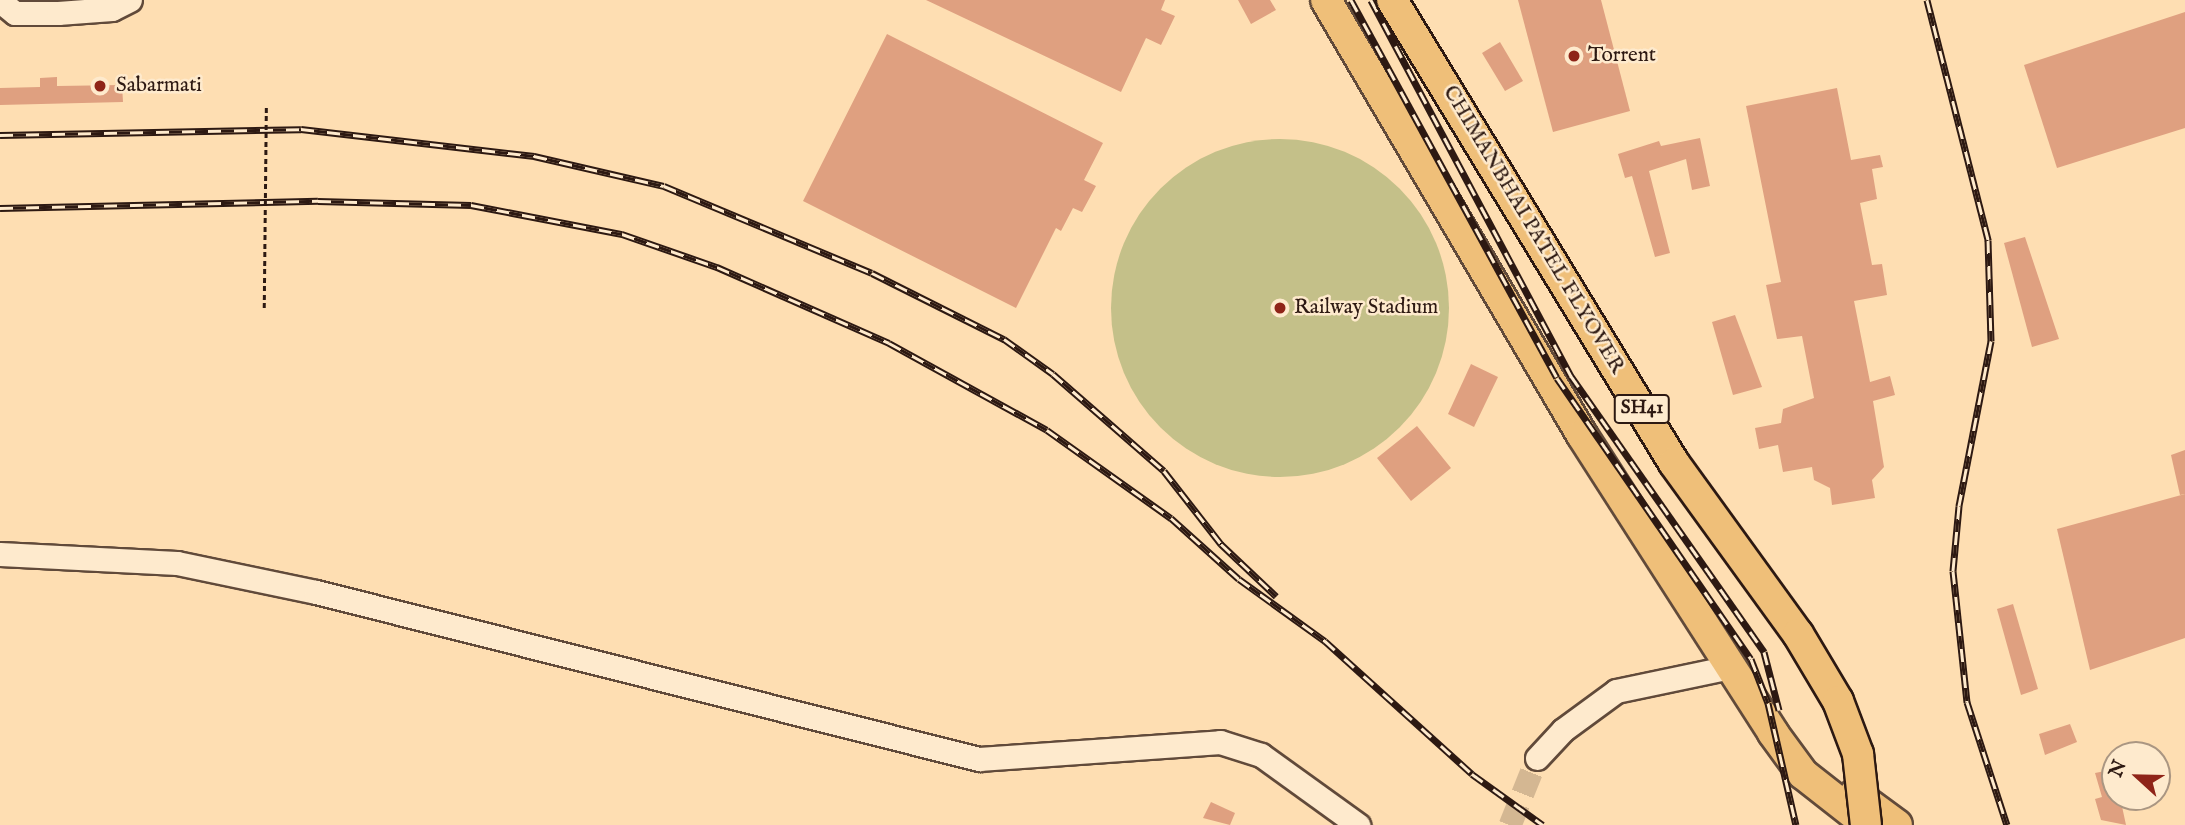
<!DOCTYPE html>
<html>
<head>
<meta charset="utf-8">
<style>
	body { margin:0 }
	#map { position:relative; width:2185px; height:825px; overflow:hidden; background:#fedeb2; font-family:"IM FELL English",serif }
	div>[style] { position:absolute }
	.green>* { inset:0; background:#c4c089 }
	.round { border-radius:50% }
	.building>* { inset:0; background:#dfa080 }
	.minor-tunnel>* { height:23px; margin-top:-11.5px; transform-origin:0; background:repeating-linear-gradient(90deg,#d4b792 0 23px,transparent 0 34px) }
	.roads { filter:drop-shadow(2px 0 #614a3a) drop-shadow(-2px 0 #614a3a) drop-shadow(0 2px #614a3a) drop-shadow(0 -2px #614a3a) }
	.minor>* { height:23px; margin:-11.5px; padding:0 11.5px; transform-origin:11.5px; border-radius:11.5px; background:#feeacd }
	.major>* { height:30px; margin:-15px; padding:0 15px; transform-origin:15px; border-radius:15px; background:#efbf79 }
	.rail>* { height:7px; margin-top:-3.5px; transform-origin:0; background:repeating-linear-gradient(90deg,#feeacd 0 13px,#2d1912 0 26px); box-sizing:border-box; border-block:2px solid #2d1912 }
	.path-bridge>* { height:2.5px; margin-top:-1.25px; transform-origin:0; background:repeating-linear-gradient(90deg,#2d1912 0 5px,transparent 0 8.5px) }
	.bridges { filter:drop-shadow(2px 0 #2d1912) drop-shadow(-2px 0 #2d1912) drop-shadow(0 2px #2d1912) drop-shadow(0 -2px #2d1912) }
	.major-bridge>* { height:30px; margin:-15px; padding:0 15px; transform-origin:15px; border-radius:15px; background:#efbf79 }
	.dots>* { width:19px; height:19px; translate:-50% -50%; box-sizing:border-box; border:4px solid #feeacd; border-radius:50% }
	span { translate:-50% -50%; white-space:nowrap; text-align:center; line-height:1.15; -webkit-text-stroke:5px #feeacd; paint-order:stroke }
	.shield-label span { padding:2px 5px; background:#feeacd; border:2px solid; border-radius:5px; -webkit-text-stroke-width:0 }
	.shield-label { font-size:19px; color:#2d1912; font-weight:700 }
	.poi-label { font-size:21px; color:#2d1912 }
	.left { translate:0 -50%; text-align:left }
	.street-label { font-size:21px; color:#2d1912 }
	.north { position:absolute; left:2101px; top:741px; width:70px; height:70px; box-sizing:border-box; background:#feeacd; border:2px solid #aa9682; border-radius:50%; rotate:292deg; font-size:19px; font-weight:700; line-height:28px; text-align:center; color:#2d1912 }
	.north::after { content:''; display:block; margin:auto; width:24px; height:32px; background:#8f2418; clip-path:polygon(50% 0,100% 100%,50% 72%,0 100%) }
</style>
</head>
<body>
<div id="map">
	<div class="green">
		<div class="round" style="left:1111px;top:139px;width:338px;height:338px"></div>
	</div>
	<div class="building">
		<div style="clip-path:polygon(926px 0,1165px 0,1161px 10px,1175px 16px,1161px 45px,1146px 38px,1121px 92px)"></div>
		<div style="clip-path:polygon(1238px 0,1270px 0,1276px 10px,1251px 24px)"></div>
		<div style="clip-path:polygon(1518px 0,1601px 0,1630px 111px,1553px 132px)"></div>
		<div style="clip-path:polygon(2185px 12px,2185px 128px,2057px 168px,2024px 65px)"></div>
		<div style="clip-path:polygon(887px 34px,1103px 143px,1084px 180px,1096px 186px,1082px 212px,1073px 208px,1061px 231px,1056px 228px,1016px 308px,803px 201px)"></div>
		<div style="clip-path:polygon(1500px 42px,1523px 81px,1505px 91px,1482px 53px)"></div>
		<div style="clip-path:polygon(57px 77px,57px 86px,122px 85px,123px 102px,0 105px,0 88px,40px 87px,40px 78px)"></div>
		<div style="clip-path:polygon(1837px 88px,1851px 160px,1880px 155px,1883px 167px,1872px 169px,1877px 199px,1860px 203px,1872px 265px,1882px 264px,1887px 295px,1854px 301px,1870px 382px,1890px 376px,1895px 395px,1873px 401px,1884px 467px,1872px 480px,1875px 498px,1832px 505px,1830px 488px,1814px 480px,1812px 467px,1783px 472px,1778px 445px,1759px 449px,1755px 428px,1781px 423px,1783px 409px,1814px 398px,1802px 336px,1777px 339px,1766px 285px,1781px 282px,1746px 106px)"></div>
		<div style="clip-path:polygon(1700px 138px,1710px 186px,1692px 190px,1686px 159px,1649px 171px,1670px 253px,1655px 257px,1632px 176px,1625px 178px,1618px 154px,1659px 141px,1661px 146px)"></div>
		<div style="clip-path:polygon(2025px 237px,2059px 339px,2032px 347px,2004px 243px)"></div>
		<div style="clip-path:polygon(1735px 315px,1762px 387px,1733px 395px,1712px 322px)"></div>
		<div style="clip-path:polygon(1471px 364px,1498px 377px,1474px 427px,1448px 414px)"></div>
		<div style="clip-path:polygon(1417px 426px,1451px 468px,1411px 501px,1377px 458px)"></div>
		<div style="clip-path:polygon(2185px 450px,2185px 494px,2180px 495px,2171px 455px)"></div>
		<div style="clip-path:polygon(2185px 494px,2185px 638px,2090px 670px,2057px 529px)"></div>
		<div style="clip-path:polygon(2013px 604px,2038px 689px,2021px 695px,1997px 609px)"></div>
		<div style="clip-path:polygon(2070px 724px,2077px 742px,2045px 755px,2039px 734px)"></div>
		<div style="clip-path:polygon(2115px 769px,2115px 797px,2120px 797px,2126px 825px,2101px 820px,2095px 799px,2102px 797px,2095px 773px)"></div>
		<div style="clip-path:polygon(1211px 802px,1235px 813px,1230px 825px,1203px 818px)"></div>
	</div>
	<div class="minor-tunnel">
		<div style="left:1510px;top:825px;width:72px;rotate:-68.1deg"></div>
	</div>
	<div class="roads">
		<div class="minor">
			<div style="left:0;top:1px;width:19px;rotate:39deg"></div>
			<div style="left:15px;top:13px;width:43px"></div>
			<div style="left:58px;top:13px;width:54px;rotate:-4.2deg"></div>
			<div style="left:112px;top:9px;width:20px;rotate:-27deg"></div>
			<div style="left:0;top:554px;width:177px;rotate:2.9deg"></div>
			<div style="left:177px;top:563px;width:142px;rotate:11.8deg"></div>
			<div style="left:316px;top:592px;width:684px;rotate:14.14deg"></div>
			<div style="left:979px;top:759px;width:242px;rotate:-4deg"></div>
			<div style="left:1220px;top:742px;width:43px;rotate:17.6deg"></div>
			<div style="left:1261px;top:755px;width:120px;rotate:35.8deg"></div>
			<div style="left:1537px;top:758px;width:38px;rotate:-47deg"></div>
			<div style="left:1563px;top:730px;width:66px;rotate:-36.3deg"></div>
			<div style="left:1616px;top:691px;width:117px;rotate:-11.8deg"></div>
		</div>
		<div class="major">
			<div style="left:1326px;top:0;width:505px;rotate:59.52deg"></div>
			<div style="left:1582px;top:435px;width:354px;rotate:57.3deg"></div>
			<div style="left:1773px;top:733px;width:51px;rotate:53.8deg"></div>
			<div style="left:1803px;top:774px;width:83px;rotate:38.1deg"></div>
			<div style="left:1855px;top:794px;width:52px;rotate:36.4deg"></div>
		</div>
	</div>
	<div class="rail">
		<div style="left:1351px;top:0;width:430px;rotate:61.4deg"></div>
		<div style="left:1557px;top:378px;width:341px;rotate:55.4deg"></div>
		<div style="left:1751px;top:659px;width:47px;rotate:68.9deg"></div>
		<div style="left:1768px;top:703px;width:125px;rotate:77.1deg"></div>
		<div style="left:1371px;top:0;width:426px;rotate:62deg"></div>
		<div style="left:1571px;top:376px;width:337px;rotate:55deg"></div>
		<div style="left:1764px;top:652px;width:60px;rotate:75.5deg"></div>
		<div style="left:1927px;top:0;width:248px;rotate:75.7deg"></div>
		<div style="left:1988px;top:240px;width:101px;rotate:88.3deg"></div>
		<div style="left:1991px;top:341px;width:168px;rotate:101deg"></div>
		<div style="left:1959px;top:506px;width:65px;rotate:95.3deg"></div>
		<div style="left:1953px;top:571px;width:132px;rotate:83.9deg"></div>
		<div style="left:1967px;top:702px;width:129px;rotate:72deg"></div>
		<div style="left:0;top:135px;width:301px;rotate:-1.1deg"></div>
		<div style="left:301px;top:129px;width:235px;rotate:6.6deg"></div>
		<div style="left:534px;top:156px;width:133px;rotate:13deg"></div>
		<div style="left:664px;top:186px;width:225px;rotate:22.7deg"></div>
		<div style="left:872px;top:273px;width:148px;rotate:26.6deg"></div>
		<div style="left:1004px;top:339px;width:60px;rotate:35.5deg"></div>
		<div style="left:1053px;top:374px;width:147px;rotate:41.1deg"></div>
		<div style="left:1164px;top:471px;width:93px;rotate:52deg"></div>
		<div style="left:1221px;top:544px;width:76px;rotate:43.4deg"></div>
		<div style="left:0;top:208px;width:318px;rotate:-1.3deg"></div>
		<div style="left:318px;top:201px;width:153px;rotate:1.5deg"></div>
		<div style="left:471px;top:205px;width:154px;rotate:10.9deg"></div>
		<div style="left:622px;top:234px;width:101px;rotate:19.2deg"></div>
		<div style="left:717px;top:267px;width:188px;rotate:23.8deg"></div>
		<div style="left:889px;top:343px;width:180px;rotate:28.8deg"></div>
		<div style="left:1047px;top:430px;width:152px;rotate:35.4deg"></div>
		<div style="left:1171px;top:518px;width:91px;rotate:41.9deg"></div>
		<div style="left:1239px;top:579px;width:106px;rotate:35.8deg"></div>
		<div style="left:1325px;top:641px;width:198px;rotate:42.1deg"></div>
		<div style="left:1472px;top:774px;width:87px;rotate:35.7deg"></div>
	</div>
	<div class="path-bridge">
		<div style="left:264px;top:308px;width:202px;rotate:-89.4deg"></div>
	</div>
	<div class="bridges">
		<div class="major-bridge">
			<div style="left:1392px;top:0;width:542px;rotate:58.66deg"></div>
			<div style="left:1674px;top:463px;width:211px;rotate:54.1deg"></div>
			<div style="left:1798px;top:634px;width:78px;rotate:59.2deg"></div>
			<div style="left:1838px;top:701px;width:57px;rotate:69.3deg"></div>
			<div style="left:1858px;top:754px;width:71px;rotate:83.6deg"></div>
		</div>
	</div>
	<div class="dots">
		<div style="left:1574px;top:56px;background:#8f2418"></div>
		<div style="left:100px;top:86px;background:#8f2418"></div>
		<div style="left:1280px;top:308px;background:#8f2418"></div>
	</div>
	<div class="shield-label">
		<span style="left:1642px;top:409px">SH41</span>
	</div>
	<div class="poi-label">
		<span class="left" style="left:1588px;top:56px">Torrent</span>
		<span class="left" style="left:116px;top:86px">Sabarmati</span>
		<span class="left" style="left:1294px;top:308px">Railway Stadium</span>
	</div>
	<div class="street-label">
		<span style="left:1533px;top:230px;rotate:59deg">CHIMANBHAI PATEL FLYOVER</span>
	</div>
	<div class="north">N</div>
</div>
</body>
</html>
